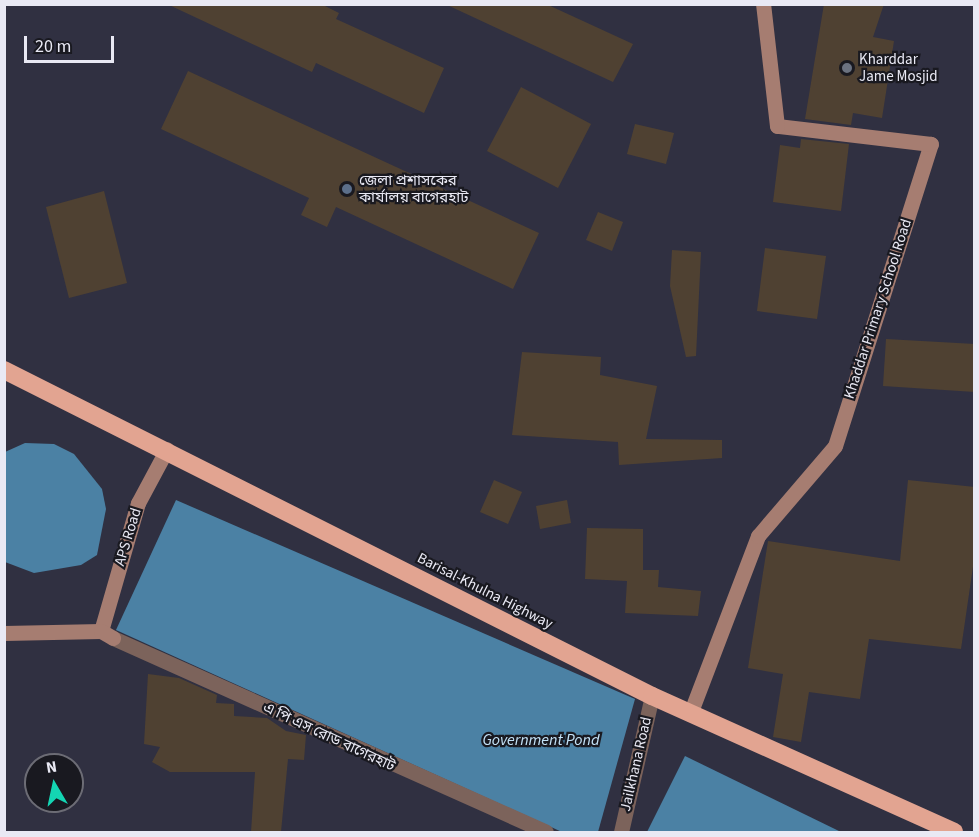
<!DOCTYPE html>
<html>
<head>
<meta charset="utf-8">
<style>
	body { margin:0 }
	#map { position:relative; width:979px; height:837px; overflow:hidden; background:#303041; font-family:"Source Sans 3","Noto Sans Bengali",sans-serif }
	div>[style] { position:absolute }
	.water>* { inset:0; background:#4b81a4 }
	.building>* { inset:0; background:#4f4132 }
	.street>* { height:15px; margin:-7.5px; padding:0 7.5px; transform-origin:7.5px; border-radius:7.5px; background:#7c635b }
	.secondary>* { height:15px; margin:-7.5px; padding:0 7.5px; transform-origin:7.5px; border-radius:7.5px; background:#a67d71 }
	.highway>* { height:18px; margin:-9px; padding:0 9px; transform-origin:9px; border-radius:9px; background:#e2a491 }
	.dots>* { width:16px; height:16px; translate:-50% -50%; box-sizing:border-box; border:3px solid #191920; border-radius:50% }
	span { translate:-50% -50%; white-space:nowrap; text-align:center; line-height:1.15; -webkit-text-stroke:4.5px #191920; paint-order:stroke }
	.poi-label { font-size:15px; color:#e9e9f4 }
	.left { translate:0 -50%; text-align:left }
	.street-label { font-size:15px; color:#e9e9f4 }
	.water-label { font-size:16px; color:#c3e2f7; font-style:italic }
	.frame { position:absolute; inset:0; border:6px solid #e9e9f4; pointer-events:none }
	.north { position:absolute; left:24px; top:753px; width:60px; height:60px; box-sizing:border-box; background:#191920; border:2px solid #6c6c75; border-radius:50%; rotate:351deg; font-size:16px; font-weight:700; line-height:24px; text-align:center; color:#e9e9f4 }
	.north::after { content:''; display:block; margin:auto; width:21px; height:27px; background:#14d5b3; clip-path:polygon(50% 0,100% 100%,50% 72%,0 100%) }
	.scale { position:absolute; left:24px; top:36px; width:90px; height:27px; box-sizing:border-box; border:3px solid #e9e9f4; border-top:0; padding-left:8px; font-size:18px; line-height:21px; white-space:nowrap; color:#e9e9f4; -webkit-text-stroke:4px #191920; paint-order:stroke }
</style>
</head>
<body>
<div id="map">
	<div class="water">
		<div style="clip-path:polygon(25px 443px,54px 444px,74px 454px,102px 489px,106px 509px,97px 555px,81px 565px,34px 573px,5px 562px,5px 452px)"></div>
		<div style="clip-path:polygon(176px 500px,635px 699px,598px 832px,562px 832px,116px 630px)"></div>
		<div style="clip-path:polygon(685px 756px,841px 832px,647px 832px)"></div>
	</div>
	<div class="building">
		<div style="clip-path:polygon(167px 4px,321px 4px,339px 13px,336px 19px,444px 68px,424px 113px,316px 63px,312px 72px)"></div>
		<div style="clip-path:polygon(445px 4px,546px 4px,633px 44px,613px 82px)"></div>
		<div style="clip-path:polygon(824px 4px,884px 4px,873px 37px,894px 41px,882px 118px,853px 113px,851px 125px,805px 119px)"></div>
		<div style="clip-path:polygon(188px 71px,539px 233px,513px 289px,336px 207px,327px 227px,301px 215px,309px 198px,161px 129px)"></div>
		<div style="clip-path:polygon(521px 87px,591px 124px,558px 188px,487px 151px)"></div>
		<div style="clip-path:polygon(635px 124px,674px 133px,666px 164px,627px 154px)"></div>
		<div style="clip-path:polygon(801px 139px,849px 144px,841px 211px,773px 202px,780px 145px,800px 148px)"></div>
		<div style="clip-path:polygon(104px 191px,127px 283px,69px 298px,46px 207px)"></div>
		<div style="clip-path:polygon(598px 212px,623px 222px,612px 251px,586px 240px)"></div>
		<div style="clip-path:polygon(765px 248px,826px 256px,817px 319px,757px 311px)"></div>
		<div style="clip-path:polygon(672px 250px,701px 252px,696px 356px,686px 357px,670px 286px)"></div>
		<div style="clip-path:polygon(886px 339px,975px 344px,975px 392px,883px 386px)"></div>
		<div style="clip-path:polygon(522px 352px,601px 357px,600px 375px,657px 386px,646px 439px,722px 440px,722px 458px,619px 465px,618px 442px,512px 435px)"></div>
		<div style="clip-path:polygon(494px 480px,522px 492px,508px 524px,480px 512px)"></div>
		<div style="clip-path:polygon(908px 480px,975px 487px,975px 553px,961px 649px,869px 639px,860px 699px,809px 692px,801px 742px,773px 737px,783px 674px,748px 668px,768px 541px,900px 561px)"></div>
		<div style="clip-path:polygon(567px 500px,571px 523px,540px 529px,536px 506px)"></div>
		<div style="clip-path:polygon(587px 528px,643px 529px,643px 570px,659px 570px,658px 587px,701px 591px,698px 616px,625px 613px,627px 581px,585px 579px)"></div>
		<div style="clip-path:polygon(148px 674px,179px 678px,217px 695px,216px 703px,234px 704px,234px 716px,267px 718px,286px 731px,306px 735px,304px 760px,288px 759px,281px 832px,251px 832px,255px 772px,170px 772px,152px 762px,160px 747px,144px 744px)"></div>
	</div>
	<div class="street">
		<div style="left:113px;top:638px;width:474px;rotate:24.1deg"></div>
		<div style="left:621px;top:832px;width:139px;rotate:-77.2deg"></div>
	</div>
	<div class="secondary">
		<div style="left:101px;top:631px;width:133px;rotate:-73.9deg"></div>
		<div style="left:138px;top:503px;width:61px;rotate:-61.8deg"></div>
		<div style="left:4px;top:633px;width:97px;rotate:-1.2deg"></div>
		<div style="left:101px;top:631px;width:14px;rotate:30deg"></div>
		<div style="left:690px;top:714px;width:191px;rotate:-69.1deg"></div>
		<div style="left:758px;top:536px;width:118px;rotate:-49.5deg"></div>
		<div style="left:835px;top:446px;width:317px;rotate:-72.4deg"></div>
		<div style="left:931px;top:144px;width:155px;rotate:-173.3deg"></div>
		<div style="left:777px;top:126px;width:123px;rotate:-96.5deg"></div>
	</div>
	<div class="highway">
		<div style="left:4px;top:370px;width:725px;rotate:26.71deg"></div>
		<div style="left:652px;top:696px;width:331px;rotate:24.2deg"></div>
	</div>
	<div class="dots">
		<div style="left:847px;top:68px;background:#6b7280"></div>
		<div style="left:347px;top:189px;background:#5c6f8a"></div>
	</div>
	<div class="poi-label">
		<span class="left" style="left:859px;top:68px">Kharddar<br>Jame Mosjid</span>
		<span class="left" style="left:359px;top:189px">জেলা প্রশাসকের<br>কার্যালয় বাগেরহাট</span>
	</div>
	<div class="street-label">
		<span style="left:878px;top:309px;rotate:-72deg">Khaddar Primary School Road</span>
		<span style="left:128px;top:537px;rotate:-73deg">APS Road</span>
		<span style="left:485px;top:591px;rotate:27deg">Barisal-Khulna Highway</span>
		<span style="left:329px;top:737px;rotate:25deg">এ পি এস রোড বাগেরহাট</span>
		<span style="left:636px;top:764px;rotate:-77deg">Jailkhana Road</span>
	</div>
	<div class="water-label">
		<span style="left:541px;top:740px">Government Pond</span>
	</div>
	<div class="frame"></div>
	<div class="north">N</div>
	<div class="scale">20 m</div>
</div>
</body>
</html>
